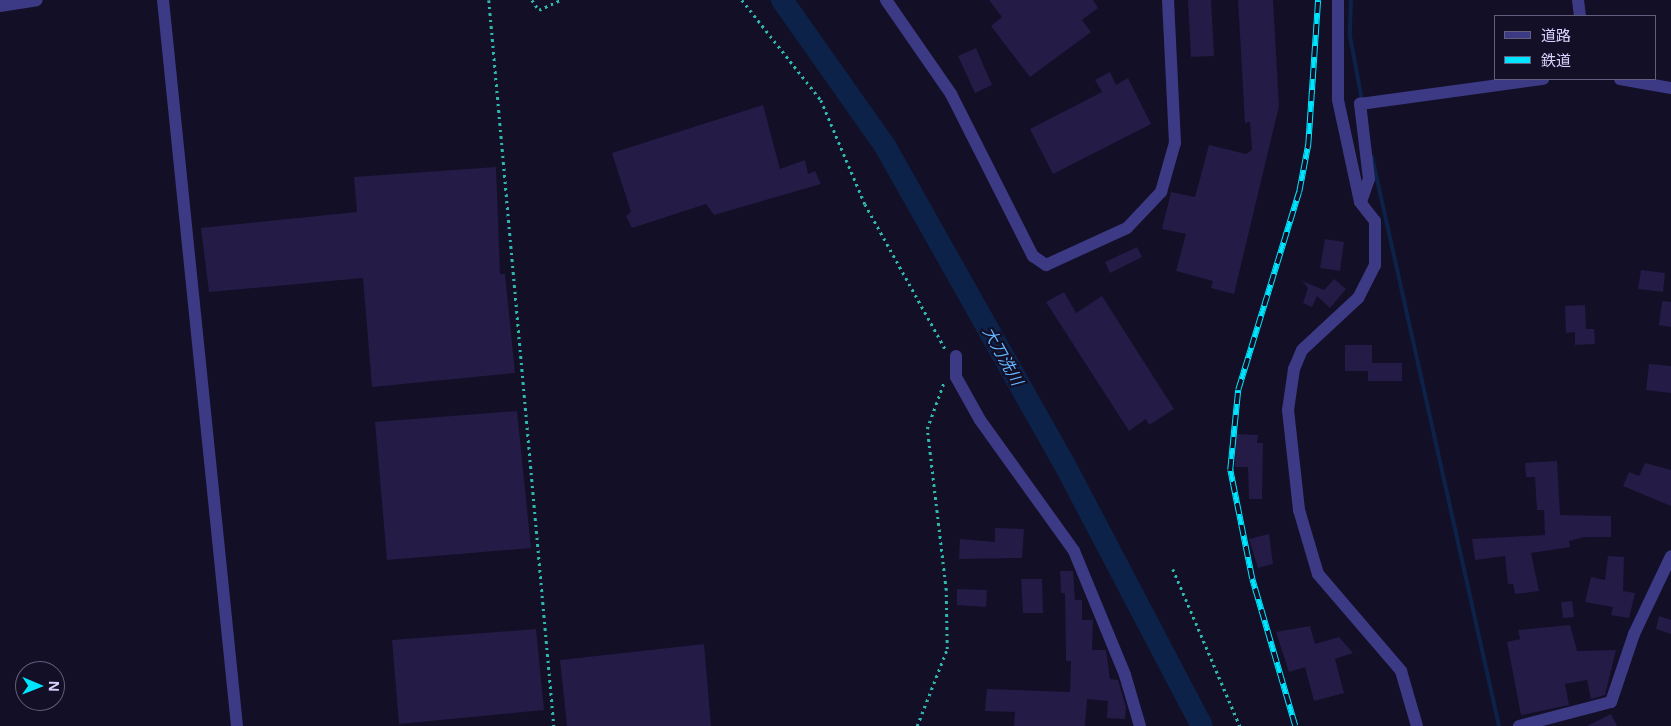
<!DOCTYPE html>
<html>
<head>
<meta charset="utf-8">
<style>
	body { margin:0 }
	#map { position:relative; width:1671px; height:726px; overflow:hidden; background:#130f26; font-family:"Open Sans","Noto Sans JP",sans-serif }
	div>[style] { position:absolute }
	.stream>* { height:4px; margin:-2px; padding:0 2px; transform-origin:2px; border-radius:2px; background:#0c2248 }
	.river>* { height:22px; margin:-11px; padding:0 11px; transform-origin:11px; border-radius:11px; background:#0c2248 }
	.building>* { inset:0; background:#241b47 }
	.path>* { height:2.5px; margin-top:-1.25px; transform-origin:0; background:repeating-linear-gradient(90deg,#2fb8b0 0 2.5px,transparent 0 6.5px) }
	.minor>* { height:12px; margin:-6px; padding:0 6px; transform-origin:6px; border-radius:6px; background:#3d3a85 }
	.rail>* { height:5.5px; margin-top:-2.75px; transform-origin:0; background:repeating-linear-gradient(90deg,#130f26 0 11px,#00e5ff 0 22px); box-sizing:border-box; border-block:1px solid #00e5ff }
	span { translate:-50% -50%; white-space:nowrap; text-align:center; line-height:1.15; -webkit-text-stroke:4.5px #130f26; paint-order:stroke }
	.water-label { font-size:16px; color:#62b6ff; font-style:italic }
	.legend { position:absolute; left:1494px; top:15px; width:162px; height:65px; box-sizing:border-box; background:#130f26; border:1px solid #625e7d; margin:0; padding:6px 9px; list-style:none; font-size:15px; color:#d9d4ff }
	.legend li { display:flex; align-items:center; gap:10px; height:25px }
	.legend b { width:25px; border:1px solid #625e7d }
	.north { position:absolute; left:15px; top:661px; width:50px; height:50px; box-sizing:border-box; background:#130f26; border:1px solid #625e7d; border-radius:50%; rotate:91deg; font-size:14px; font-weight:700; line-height:20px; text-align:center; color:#d9d4ff }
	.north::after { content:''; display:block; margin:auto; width:18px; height:22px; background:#00e5ff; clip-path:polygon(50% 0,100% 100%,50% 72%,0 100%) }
</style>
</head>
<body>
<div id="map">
	<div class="stream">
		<div style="left:1351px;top:0;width:36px;rotate:92deg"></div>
		<div style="left:1350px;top:36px;width:66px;rotate:79.5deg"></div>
		<div style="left:1372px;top:157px;width:583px;rotate:77.42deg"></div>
	</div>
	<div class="river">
		<div style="left:782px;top:0;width:179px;rotate:54.8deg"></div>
		<div style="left:885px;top:146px;width:371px;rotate:60.6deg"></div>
		<div style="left:1067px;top:469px;width:290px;rotate:62.3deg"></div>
	</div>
	<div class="building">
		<div style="clip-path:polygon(989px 0,1093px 0,1098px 8px,1082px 20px,1091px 32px,1030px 77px,991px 26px,1002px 17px)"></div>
		<div style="clip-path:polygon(1188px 0,1211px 0,1214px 56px,1191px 57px)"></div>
		<div style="clip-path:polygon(1238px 0,1273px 0,1279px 106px,1234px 294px,1211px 288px,1213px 281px,1176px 271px,1186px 234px,1162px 229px,1171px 192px,1195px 197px,1209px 145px,1246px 154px,1252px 150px,1250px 122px,1245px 123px)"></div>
		<div style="clip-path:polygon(976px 48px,992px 85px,975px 93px,958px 56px)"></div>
		<div style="clip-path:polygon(1110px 72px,1116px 85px,1128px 78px,1151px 124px,1053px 174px,1030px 129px,1102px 92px,1095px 80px)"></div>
		<div style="clip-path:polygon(763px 105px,780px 169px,805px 160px,808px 174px,815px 171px,821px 184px,714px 215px,706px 204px,632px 228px,626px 216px,631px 212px,612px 153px)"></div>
		<div style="clip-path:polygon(496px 167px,500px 274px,505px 274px,515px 373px,372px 387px,363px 278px,209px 292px,201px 228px,357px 212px,354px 177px)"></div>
		<div style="clip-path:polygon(1325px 239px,1344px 242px,1340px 271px,1320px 268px)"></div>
		<div style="clip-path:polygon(1137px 247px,1142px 257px,1110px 273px,1105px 262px)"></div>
		<div style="clip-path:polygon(1641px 270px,1665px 273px,1663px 292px,1638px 289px)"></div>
		<div style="clip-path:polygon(1334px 279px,1346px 289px,1330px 308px,1317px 296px,1312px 307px,1303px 303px,1308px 288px,1302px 281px,1324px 290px)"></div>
		<div style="clip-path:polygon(1064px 292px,1076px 313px,1102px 296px,1174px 409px,1149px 425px,1146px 419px,1129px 431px,1046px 302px)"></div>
		<div style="clip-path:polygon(1662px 301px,1671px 302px,1671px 327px,1659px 325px)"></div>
		<div style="clip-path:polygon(1585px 305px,1586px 329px,1594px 329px,1595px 344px,1575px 345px,1575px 332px,1566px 333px,1565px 306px)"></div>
		<div style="clip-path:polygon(1345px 345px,1372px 345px,1372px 363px,1402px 363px,1402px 381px,1368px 381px,1368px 371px,1345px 371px)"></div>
		<div style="clip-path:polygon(1649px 364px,1671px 366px,1671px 393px,1646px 390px)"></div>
		<div style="clip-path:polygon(517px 411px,531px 548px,387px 560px,375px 422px)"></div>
		<div style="clip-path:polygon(1236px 434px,1258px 435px,1257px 443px,1263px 443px,1262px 499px,1249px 499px,1248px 467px,1235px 467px)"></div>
		<div style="clip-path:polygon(1557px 461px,1560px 515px,1611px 516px,1611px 537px,1585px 537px,1569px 541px,1570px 547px,1531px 553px,1539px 591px,1515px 594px,1513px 584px,1508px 584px,1505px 556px,1475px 560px,1472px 539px,1545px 535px,1544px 510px,1537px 510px,1535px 477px,1526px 477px,1525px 463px)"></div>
		<div style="clip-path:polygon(1645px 463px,1671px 470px,1671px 506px,1623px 486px,1629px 472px,1639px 476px)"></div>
		<div style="clip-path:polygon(995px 528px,1024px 529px,1022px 558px,959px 559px,960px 539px,995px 542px)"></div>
		<div style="clip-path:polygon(1269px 534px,1273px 564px,1258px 568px,1249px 539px)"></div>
		<div style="clip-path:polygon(1608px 556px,1624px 557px,1623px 591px,1635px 593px,1629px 618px,1611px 615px,1613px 607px,1585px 602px,1591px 577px,1605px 580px)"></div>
		<div style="clip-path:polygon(1060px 571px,1073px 571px,1075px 600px,1082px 600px,1082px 620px,1093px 620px,1092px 650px,1106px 650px,1110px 679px,1118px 680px,1126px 707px,1125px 719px,1107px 718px,1108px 701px,1087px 699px,1085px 726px,1014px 726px,1015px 712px,985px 711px,987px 689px,1070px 692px,1071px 661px,1066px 661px,1065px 593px,1061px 593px)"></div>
		<div style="clip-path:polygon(1021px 579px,1042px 579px,1043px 613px,1023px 613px)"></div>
		<div style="clip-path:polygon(957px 589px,987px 590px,986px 607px,957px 605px)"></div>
		<div style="clip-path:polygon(1572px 601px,1574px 617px,1563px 618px,1561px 602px)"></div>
		<div style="clip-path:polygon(1659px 616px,1671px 620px,1671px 634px,1656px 629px)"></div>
		<div style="clip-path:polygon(1570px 625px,1577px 651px,1616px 650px,1605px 695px,1591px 699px,1587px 680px,1565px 684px,1569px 705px,1521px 715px,1507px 642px,1520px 639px,1518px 630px)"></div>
		<div style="clip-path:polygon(1310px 626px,1315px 644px,1339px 637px,1353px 653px,1335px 659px,1344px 693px,1314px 701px,1305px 667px,1289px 672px,1276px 632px)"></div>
		<div style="clip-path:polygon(536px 629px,544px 710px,399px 724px,392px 640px)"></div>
		<div style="clip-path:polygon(704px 644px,711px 726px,567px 726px,560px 660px)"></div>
		<div style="clip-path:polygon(1611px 714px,1617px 726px,1587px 726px)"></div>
	</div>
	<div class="path">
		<div style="left:489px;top:0;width:729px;rotate:84.88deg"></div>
		<div style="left:532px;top:0;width:12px;rotate:55deg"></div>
		<div style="left:539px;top:10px;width:23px;rotate:-25deg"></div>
		<div style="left:742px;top:0;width:127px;rotate:51.7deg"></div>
		<div style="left:821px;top:100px;width:113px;rotate:67.1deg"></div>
		<div style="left:865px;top:204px;width:167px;rotate:61deg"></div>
		<div style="left:1173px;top:569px;width:171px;rotate:66.9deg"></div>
		<div style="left:917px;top:726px;width:83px;rotate:-68.7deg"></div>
		<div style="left:947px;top:649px;width:59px;rotate:-91deg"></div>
		<div style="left:946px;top:590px;width:162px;rotate:-96.7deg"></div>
		<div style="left:927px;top:429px;width:50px;rotate:-70.1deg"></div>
	</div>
	<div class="minor">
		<div style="left:163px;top:0;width:730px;rotate:84.18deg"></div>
		<div style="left:886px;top:0;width:114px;rotate:55.3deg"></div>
		<div style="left:951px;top:94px;width:182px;rotate:63.2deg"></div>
		<div style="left:1033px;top:256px;width:16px;rotate:35deg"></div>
		<div style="left:1046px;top:265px;width:89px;rotate:-24.6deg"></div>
		<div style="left:1127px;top:228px;width:50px;rotate:-46.6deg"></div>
		<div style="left:1161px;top:192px;width:51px;rotate:-74.1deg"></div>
		<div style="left:1175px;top:143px;width:143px;rotate:-92.8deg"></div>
		<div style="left:1338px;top:0;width:100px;rotate:90deg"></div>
		<div style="left:1338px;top:100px;width:104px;rotate:77.8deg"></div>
		<div style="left:1360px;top:202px;width:24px;rotate:52deg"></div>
		<div style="left:1375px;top:221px;width:44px;rotate:90deg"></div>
		<div style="left:1375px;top:265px;width:37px;rotate:117deg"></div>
		<div style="left:1358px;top:298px;width:76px;rotate:137.1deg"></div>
		<div style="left:1302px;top:350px;width:21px;rotate:113deg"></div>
		<div style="left:1294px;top:369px;width:41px;rotate:98.3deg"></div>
		<div style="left:1288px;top:410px;width:101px;rotate:83.7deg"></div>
		<div style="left:1299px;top:510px;width:67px;rotate:73.5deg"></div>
		<div style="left:1318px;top:574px;width:128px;rotate:49.4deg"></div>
		<div style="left:1401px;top:671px;width:57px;rotate:73.8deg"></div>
		<div style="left:1578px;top:0;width:16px;rotate:83deg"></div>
		<div style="left:0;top:6px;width:37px;rotate:-9deg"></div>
		<div style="left:1620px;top:79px;width:52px;rotate:10deg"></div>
		<div style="left:1361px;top:202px;width:24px;rotate:-71deg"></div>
		<div style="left:1369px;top:179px;width:76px;rotate:-96.8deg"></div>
		<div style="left:1360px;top:104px;width:185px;rotate:-7.8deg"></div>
		<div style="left:956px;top:356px;width:21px;rotate:90deg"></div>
		<div style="left:956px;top:377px;width:49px;rotate:60.8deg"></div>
		<div style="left:980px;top:420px;width:161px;rotate:54.3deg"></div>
		<div style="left:1074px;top:551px;width:134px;rotate:67.6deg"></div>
		<div style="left:1125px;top:675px;width:53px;rotate:73.6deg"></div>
		<div style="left:1519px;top:726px;width:95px;rotate:-14.6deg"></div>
		<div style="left:1611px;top:702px;width:72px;rotate:-71.3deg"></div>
		<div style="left:1634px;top:634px;width:86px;rotate:-64.6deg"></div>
	</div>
	<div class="rail">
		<div style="left:1295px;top:726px;width:153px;rotate:-106.3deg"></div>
		<div style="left:1252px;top:579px;width:111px;rotate:-101.4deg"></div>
		<div style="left:1230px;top:470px;width:80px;rotate:-84.3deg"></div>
		<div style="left:1238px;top:390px;width:207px;rotate:-72.9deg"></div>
		<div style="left:1299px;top:192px;width:48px;rotate:-79.2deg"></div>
		<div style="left:1308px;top:145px;width:145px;rotate:-86.1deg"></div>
	</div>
	<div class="water-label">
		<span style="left:1003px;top:356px;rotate:61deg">大刀洗川</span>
	</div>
	<ul class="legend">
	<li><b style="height:6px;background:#3d3a85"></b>道路</li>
	<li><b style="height:6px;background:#00e5ff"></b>鉄道</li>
	</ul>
	<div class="north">N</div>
</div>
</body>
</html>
